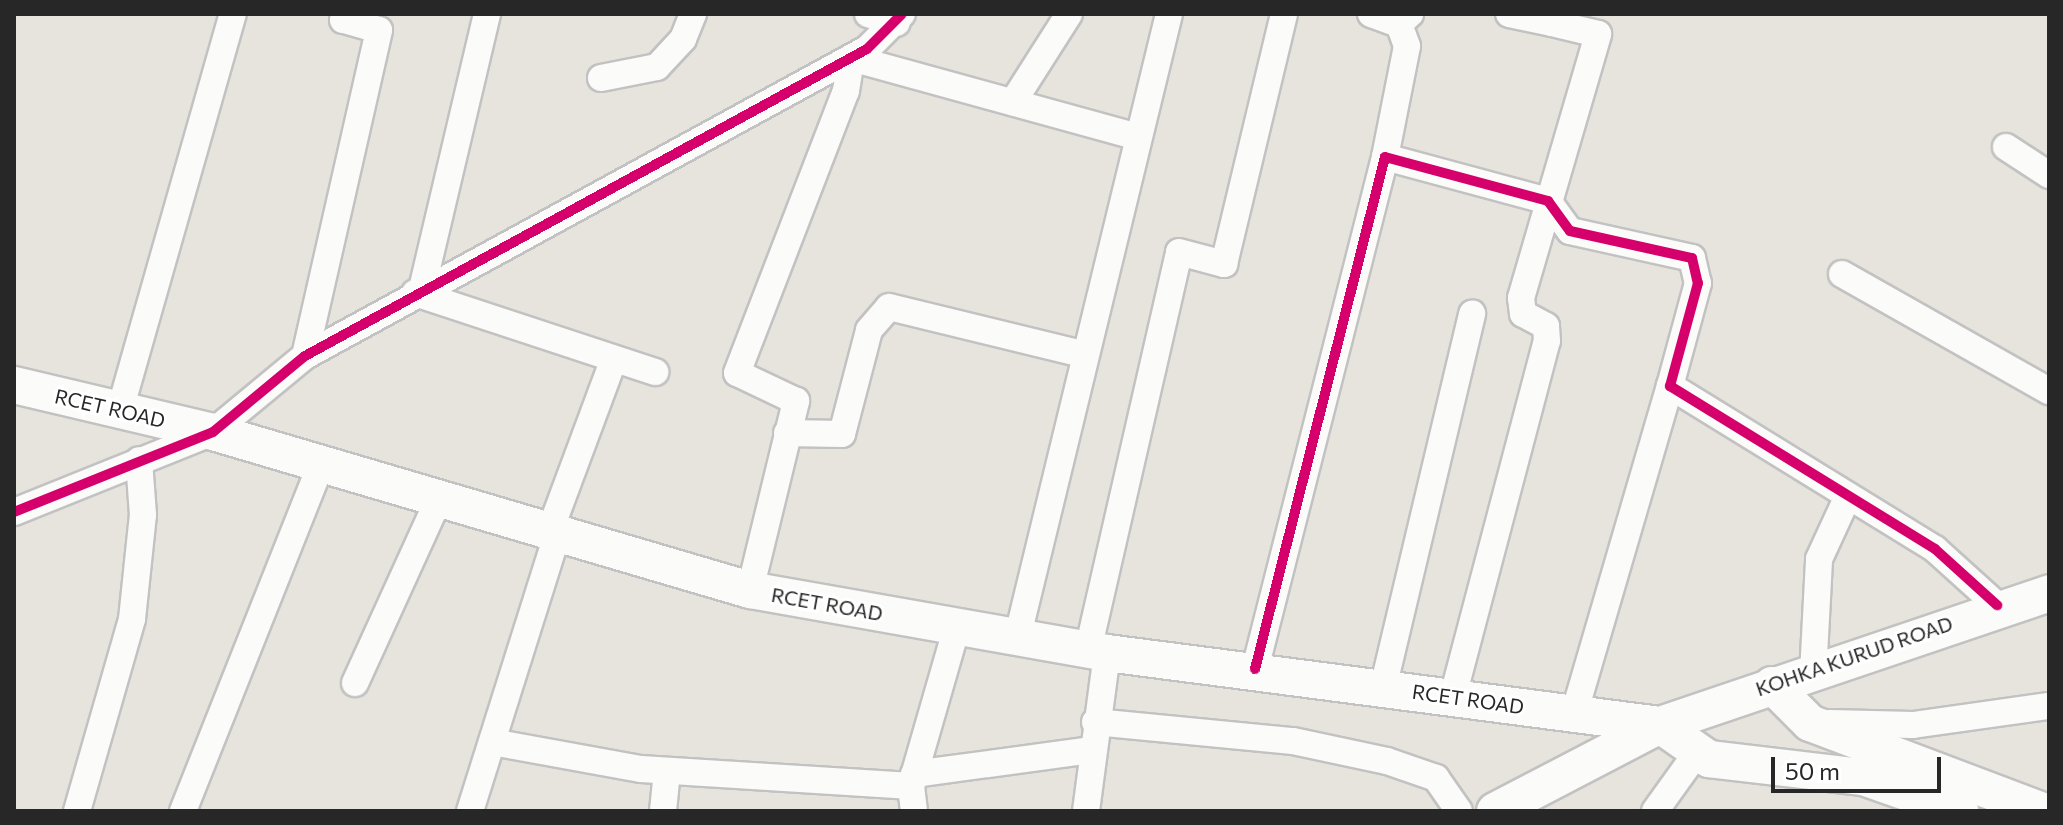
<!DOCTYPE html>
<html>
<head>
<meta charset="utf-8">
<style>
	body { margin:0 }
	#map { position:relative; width:2063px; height:825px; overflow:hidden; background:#e6e4dc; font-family:Commissioner,sans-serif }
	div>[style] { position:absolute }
	.roads { filter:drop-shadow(2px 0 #c3c2c2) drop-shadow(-2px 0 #c3c2c2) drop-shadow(0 2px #c3c2c2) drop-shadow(0 -2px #c3c2c2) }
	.street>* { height:26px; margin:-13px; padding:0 13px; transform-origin:13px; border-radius:13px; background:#fbfbfa }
	.secondary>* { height:36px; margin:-18px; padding:0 18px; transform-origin:18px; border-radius:18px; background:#fbfbfa }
	.cycleway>* { height:10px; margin:-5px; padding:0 5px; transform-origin:5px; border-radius:5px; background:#d6006c }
	span { translate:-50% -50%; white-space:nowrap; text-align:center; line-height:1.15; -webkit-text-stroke:6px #fff; paint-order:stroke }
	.street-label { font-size:20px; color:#272727 }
	.frame { position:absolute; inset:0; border:16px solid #272727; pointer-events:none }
	.scale { position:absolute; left:1771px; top:757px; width:170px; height:36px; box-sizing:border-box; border:4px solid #272727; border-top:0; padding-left:10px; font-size:24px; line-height:28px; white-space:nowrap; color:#272727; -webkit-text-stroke:6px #fff; paint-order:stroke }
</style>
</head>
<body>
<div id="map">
	<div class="roads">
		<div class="street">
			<div style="left:868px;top:14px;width:30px;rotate:17deg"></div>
			<div style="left:1371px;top:14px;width:30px;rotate:20deg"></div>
			<div style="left:1399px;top:24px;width:15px;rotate:-42deg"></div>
			<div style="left:1509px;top:14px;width:44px;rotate:11.8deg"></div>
			<div style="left:601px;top:78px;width:57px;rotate:-11.1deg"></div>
			<div style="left:657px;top:67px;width:38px;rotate:-47deg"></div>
			<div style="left:683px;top:39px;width:27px;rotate:-68deg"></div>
			<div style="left:1013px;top:102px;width:104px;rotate:-57.5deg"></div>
			<div style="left:2006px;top:147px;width:51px;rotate:33.1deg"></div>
			<div style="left:1385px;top:157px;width:113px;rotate:-78.8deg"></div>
			<div style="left:1407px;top:46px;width:23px;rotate:-110deg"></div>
			<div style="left:1842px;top:274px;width:238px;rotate:29.5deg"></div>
			<div style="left:422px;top:289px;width:283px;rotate:-76.7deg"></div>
			<div style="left:415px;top:293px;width:253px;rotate:18.2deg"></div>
			<div style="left:305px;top:356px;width:334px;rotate:-77.2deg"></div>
			<div style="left:379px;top:30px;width:37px;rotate:-164deg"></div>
			<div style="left:343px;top:20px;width:6px;rotate:-81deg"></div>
			<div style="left:120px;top:410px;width:412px;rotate:-74.1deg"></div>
			<div style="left:787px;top:433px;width:55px;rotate:1deg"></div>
			<div style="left:842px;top:434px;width:107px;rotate:-75.4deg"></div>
			<div style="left:869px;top:330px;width:30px;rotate:-49deg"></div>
			<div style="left:889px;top:307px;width:199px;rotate:13.7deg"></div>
			<div style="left:14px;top:512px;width:214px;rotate:-21.9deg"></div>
			<div style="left:213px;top:432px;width:119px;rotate:-39.6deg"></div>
			<div style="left:305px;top:356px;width:640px;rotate:-28.65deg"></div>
			<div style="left:867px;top:49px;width:49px;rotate:-45deg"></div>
			<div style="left:548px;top:536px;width:189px;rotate:-69.6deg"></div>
			<div style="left:750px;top:590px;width:195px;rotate:-76.3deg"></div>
			<div style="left:796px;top:401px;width:65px;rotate:-154.6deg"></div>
			<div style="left:737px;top:373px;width:302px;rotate:-68.9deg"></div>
			<div style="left:846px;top:91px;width:33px;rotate:-81deg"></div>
			<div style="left:851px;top:58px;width:297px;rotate:15.4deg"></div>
			<div style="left:1017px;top:639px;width:643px;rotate:-76.33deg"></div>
			<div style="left:1088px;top:650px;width:408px;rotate:-77.1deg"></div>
			<div style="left:1179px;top:252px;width:47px;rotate:14.9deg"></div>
			<div style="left:1224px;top:264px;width:257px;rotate:-76.5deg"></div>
			<div style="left:1255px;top:669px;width:528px;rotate:-75.75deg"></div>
			<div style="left:1385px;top:157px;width:169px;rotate:15.1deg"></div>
			<div style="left:1548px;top:201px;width:37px;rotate:54deg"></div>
			<div style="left:1570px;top:231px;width:125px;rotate:12.5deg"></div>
			<div style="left:1692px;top:258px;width:26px;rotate:77deg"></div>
			<div style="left:1698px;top:283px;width:107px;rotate:105.2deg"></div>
			<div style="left:1670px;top:386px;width:311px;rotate:31.6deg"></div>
			<div style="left:1935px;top:549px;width:84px;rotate:42.1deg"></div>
			<div style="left:1813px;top:675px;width:116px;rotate:-87deg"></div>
			<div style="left:1819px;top:559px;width:67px;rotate:-65.3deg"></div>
			<div style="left:355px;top:683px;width:200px;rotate:-65.5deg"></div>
			<div style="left:1383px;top:688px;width:385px;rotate:-76.6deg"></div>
			<div style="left:1453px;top:696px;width:367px;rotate:-75.2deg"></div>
			<div style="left:1547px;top:341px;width:15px;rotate:-94deg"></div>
			<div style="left:1546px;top:326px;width:26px;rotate:-152deg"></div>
			<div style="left:1523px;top:314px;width:16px;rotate:-97deg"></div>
			<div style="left:1521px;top:298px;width:275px;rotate:-73.7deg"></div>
			<div style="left:1598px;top:34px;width:47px;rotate:-166.6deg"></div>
			<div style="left:1552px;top:23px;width:9px;rotate:-103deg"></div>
			<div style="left:1574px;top:714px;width:342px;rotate:-73.7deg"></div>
			<div style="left:1095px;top:722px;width:199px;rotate:5.5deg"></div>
			<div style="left:1293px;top:741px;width:96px;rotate:12deg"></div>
			<div style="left:1387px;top:761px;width:52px;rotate:19.1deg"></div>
			<div style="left:1436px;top:778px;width:40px;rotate:55.1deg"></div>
			<div style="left:1830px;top:723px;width:83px;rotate:1.4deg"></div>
			<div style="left:1913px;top:725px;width:137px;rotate:-8deg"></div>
			<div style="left:492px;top:742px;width:151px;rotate:10.3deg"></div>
			<div style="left:641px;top:769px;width:271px;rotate:3.6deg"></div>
			<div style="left:914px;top:774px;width:180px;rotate:-7.7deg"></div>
			<div style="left:77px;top:811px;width:200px;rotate:-74deg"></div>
			<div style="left:132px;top:619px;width:105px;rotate:-84deg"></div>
			<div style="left:143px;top:515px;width:55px;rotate:-94.2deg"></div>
			<div style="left:183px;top:811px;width:373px;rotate:-68.3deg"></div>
			<div style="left:470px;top:811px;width:286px;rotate:-72.5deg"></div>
			<div style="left:663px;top:811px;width:40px;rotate:-84.3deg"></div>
			<div style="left:914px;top:811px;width:25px;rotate:-97deg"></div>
			<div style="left:911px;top:786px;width:166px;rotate:-73.9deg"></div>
			<div style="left:1086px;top:811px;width:159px;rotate:-82.4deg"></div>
			<div style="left:1655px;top:811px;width:70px;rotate:-54.3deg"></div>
		</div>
		<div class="secondary">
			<div style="left:14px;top:385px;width:204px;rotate:13.3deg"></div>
			<div style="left:213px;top:432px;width:560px;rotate:16.4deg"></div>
			<div style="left:750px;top:590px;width:363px;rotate:10deg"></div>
			<div style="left:1107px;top:653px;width:558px;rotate:7.42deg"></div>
			<div style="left:1772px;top:685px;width:54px;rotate:45deg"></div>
			<div style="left:1810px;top:723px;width:249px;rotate:20.7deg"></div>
			<div style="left:1660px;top:725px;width:60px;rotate:34.8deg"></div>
			<div style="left:1709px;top:759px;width:155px;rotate:6.7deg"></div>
			<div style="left:1863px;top:777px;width:103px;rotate:19.3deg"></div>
			<div style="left:1495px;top:811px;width:186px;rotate:-27.5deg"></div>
			<div style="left:1660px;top:725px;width:411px;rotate:-18.7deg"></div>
		</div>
	</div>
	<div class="cycleway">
		<div style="left:14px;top:512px;width:214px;rotate:-21.9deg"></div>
		<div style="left:213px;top:432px;width:119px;rotate:-39.6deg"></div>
		<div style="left:305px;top:356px;width:640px;rotate:-28.65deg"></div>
		<div style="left:867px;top:49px;width:49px;rotate:-45deg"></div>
		<div style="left:1255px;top:669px;width:528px;rotate:-75.75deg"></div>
		<div style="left:1385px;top:157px;width:169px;rotate:15.1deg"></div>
		<div style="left:1548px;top:201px;width:37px;rotate:54deg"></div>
		<div style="left:1570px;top:231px;width:125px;rotate:12.5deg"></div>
		<div style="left:1692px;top:258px;width:26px;rotate:77deg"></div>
		<div style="left:1698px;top:283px;width:107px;rotate:105.2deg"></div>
		<div style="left:1670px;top:386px;width:311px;rotate:31.6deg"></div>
		<div style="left:1935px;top:549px;width:84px;rotate:42.1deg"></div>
	</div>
	<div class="street-label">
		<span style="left:110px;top:408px;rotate:13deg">RCET ROAD</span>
		<span style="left:827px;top:604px;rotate:10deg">RCET ROAD</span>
		<span style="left:1854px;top:656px;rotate:-19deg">KOHKA KURUD ROAD</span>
		<span style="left:1468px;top:699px;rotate:8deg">RCET ROAD</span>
	</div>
	<div class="frame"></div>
	<div class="scale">50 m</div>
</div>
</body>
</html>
